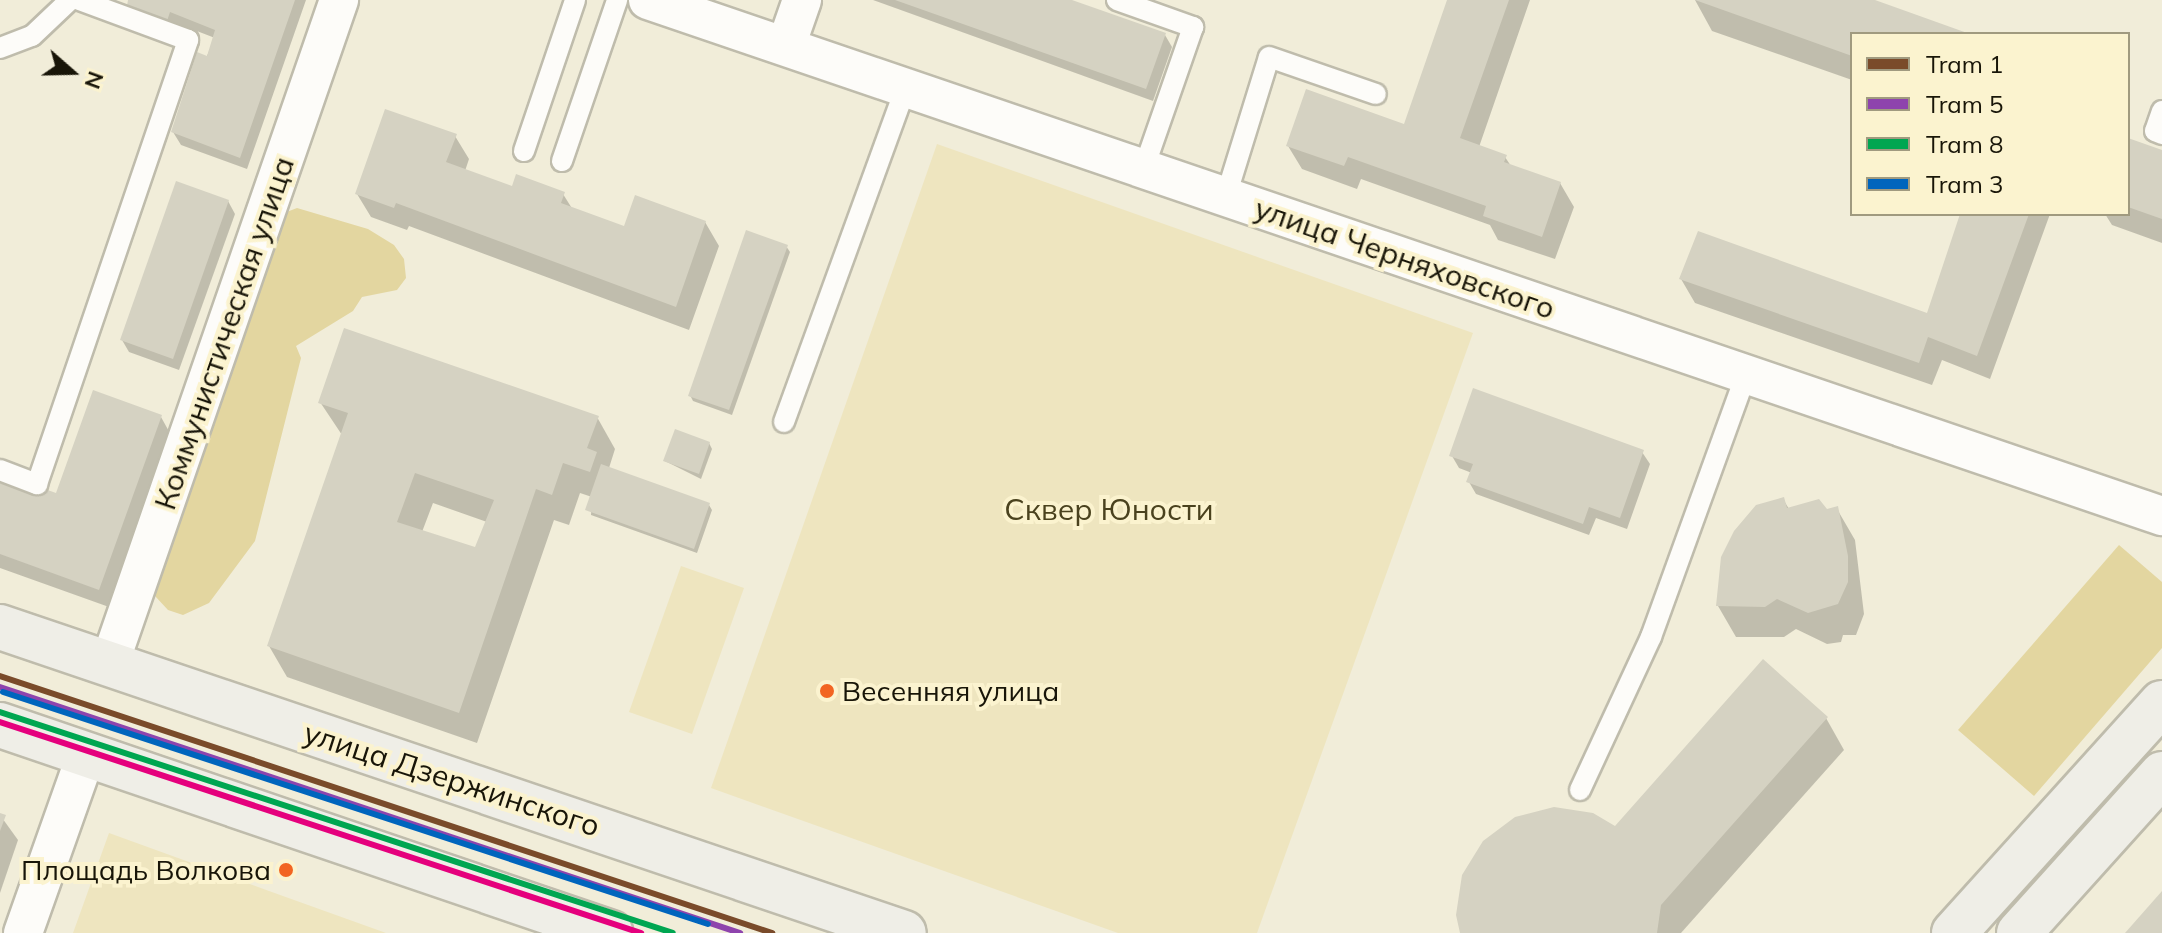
<!DOCTYPE html>
<html>
<head>
<meta charset="utf-8">
<style>
	body { margin:0 }
	#map { position:relative; width:2162px; height:933px; overflow:hidden; background:#f1edd9; font-family:Mulish,sans-serif }
	div>[style] { position:absolute }
	.green>* { inset:0; background:#eee5bf }
	.forest>* { inset:0; background:#e3d6a0 }
	.shadow>* { inset:0; background:#0003 }
	.building>* { inset:0; background:#d5d2c2 }
	.roads { filter:drop-shadow(2px 0 #bfbcac) drop-shadow(-2px 0 #bfbcac) drop-shadow(0 2px #bfbcac) drop-shadow(0 -2px #bfbcac) }
	.lane>* { height:20px; margin:-10px; padding:0 10px; transform-origin:10px; border-radius:10px; background:#fdfcf9 }
	.street>* { height:38px; margin:-19px; padding:0 19px; transform-origin:19px; border-radius:19px; background:#fdfcf9 }
	.secondary>* { height:44px; margin:-22px; padding:0 22px; transform-origin:22px; border-radius:22px; background:#efeee7 }
	.tram-1>* { height:6px; margin:-3px; padding:0 3px; transform-origin:3px; border-radius:3px; background:#7a4b2a }
	.tram-2>* { height:6px; margin:-3px; padding:0 3px; transform-origin:3px; border-radius:3px; background:#8e44ad }
	.tram-3>* { height:6px; margin:-3px; padding:0 3px; transform-origin:3px; border-radius:3px; background:#00a651 }
	.tram-4>* { height:6px; margin:-3px; padding:0 3px; transform-origin:3px; border-radius:3px; background:#0065bd }
	.tram-5>* { height:6px; margin:-3px; padding:0 3px; transform-origin:3px; border-radius:3px; background:#e5007d }
	.dots>* { width:22px; height:22px; translate:-50% -50%; box-sizing:border-box; border:4px solid #fbf3cf; border-radius:50% }
	span { translate:-50% -50%; white-space:nowrap; text-align:center; line-height:1.15; -webkit-text-stroke:8px #fbf3cf; paint-order:stroke }
	.bus-label { font-size:28px; color:#181508 }
	.left { translate:0 -50%; text-align:left }
	.right { translate:-100% -50%; text-align:right }
	.street-label { font-size:30px; color:#181508 }
	.park-label { font-size:30px; color:#4a421e }
	.legend { position:absolute; left:1850px; top:32px; width:280px; height:184px; box-sizing:border-box; background:#fbf3cf; border:2px solid #a09a7f; margin:0; padding:10px 14px; list-style:none; font-size:24px; color:#181508 }
	.legend li { display:flex; align-items:center; gap:16px; height:40px }
	.legend b { width:40px; border:2px solid #a09a7f }
	.north { position:absolute; left:32px; top:32px; width:80px; height:80px; -webkit-text-stroke:6px #fbf3cf; paint-order:stroke; rotate:110deg; font-size:22px; font-weight:700; line-height:32px; text-align:center; color:#181508 }
	.north::after { content:''; display:block; margin:auto; width:28px; height:36px; background:#181508; clip-path:polygon(50% 0,100% 100%,50% 72%,0 100%) }
</style>
</head>
<body>
<div id="map">
	<div class="green">
		<div style="clip-path:polygon(937px 144px,1473px 333px,1257px 933px,1118px 933px,711px 788px)"></div>
		<div style="clip-path:polygon(681px 566px,744px 588px,692px 734px,629px 712px)"></div>
		<div style="clip-path:polygon(109px 833px,269px 891px,386px 933px,73px 933px)"></div>
	</div>
	<div class="forest">
		<div style="clip-path:polygon(297px 208px,368px 229px,394px 245px,404px 259px,406px 278px,397px 290px,362px 297px,353px 311px,296px 346px,301px 358px,255px 541px,209px 603px,183px 615px,168px 610px,155px 596px,152px 580px,284px 213px)"></div>
		<div style="clip-path:polygon(2119px 545px,2162px 582px,2162px 648px,2034px 796px,1958px 730px)"></div>
	</div>
	<div class="shadow">
		<div style="clip-path:polygon(131px 0,306px 0,247px 169px,181px 145px,173px 132px,215px 38px,176px 23px,174px 32px,136px 18px)"></div>
		<div style="clip-path:polygon(873px 0,1066px 0,1165px 35px,1172px 47px,1153px 101px)"></div>
		<div style="clip-path:polygon(1449px 0,1530px 0,1479px 147px,1505px 157px,1511px 166px,1560px 183px,1574px 207px,1555px 259px,1498px 240px,1490px 225px,1361px 179px,1357px 189px,1302px 169px,1288px 146px,1405px 126px)"></div>
		<div style="clip-path:polygon(1695px 0,1869px 0,1965px 34px,1852px 34px,1852px 80px,1712px 31px)"></div>
		<div style="clip-path:polygon(455px 136px,469px 159px,465px 171px,513px 188px,563px 194px,573px 210px,625px 228px,705px 222px,719px 246px,689px 330px,409px 226px,407px 230px,371px 217px,357px 194px)"></div>
		<div style="clip-path:polygon(2128px 140px,2162px 152px,2162px 243px,2112px 225px,2105px 214px,2128px 214px)"></div>
		<div style="clip-path:polygon(228px 201px,235px 214px,179px 370px,129px 352px,122px 340px)"></div>
		<div style="clip-path:polygon(1963px 214px,2050px 214px,1990px 379px,1942px 360px,1932px 385px,1695px 303px,1681px 279px,1928px 316px)"></div>
		<div style="clip-path:polygon(786px 246px,790px 252px,732px 415px,693px 401px,690px 395px)"></div>
		<div style="clip-path:polygon(evenodd,320px 402px,597px 417px,615px 449px,609px 468px,709px 505px,712px 510px,697px 553px,591px 515px,592px 497px,580px 493px,569px 525px,554px 520px,477px 743px,287px 677px,269px 646px,342px 435px,320px 402px,433px 503px,487px 522px,476px 549px,422px 532px,433px 503px)"></div>
		<div style="clip-path:polygon(161px 417px,171px 435px,109px 607px,0 568px,0 475px,57px 496px)"></div>
		<div style="clip-path:polygon(709px 443px,712px 449px,701px 479px,665px 461px)"></div>
		<div style="clip-path:polygon(1642px 452px,1650px 464px,1627px 529px,1596px 518px,1589px 535px,1476px 494px,1469px 482px,1472px 473px,1459px 468px,1452px 456px)"></div>
		<div style="clip-path:polygon(1783px 499px,1789px 509px,1837px 509px,1855px 540px,1864px 614px,1856px 635px,1843px 635px,1841px 642px,1827px 644px,1796px 629px,1784px 637px,1736px 637px,1718px 606px)"></div>
		<div style="clip-path:polygon(1826px 718px,1844px 750px,1681px 933px,1462px 933px,1615px 828px)"></div>
		<div style="clip-path:polygon(0 815px,18px 840px,0 893px)"></div>
	</div>
	<div class="building">
		<div style="clip-path:polygon(128px 0,295px 0,240px 158px,171px 132px,197px 52px,207px 56px,215px 30px,170px 12px,167px 21px,127px 6px)"></div>
		<div style="clip-path:polygon(895px 0,1072px 0,1166px 33px,1146px 89px)"></div>
		<div style="clip-path:polygon(1447px 0,1509px 0,1460px 138px,1507px 155px,1504px 162px,1561px 182px,1542px 237px,1483px 216px,1486px 206px,1348px 157px,1344px 166px,1286px 146px,1306px 89px,1404px 124px)"></div>
		<div style="clip-path:polygon(1695px 0,1875px 0,1970px 34px,1852px 34px,1852px 56px)"></div>
		<div style="clip-path:polygon(385px 109px,457px 134px,446px 162px,512px 186px,516px 174px,565px 192px,561px 203px,624px 226px,635px 195px,706px 221px,676px 307px,396px 203px,394px 208px,355px 194px)"></div>
		<div style="clip-path:polygon(2128px 138px,2162px 150px,2162px 219px,2128px 207px)"></div>
		<div style="clip-path:polygon(176px 181px,229px 200px,173px 359px,120px 340px)"></div>
		<div style="clip-path:polygon(1960px 214px,2029px 214px,1977px 356px,1928px 337px,1919px 363px,1679px 279px,1698px 231px,1927px 313px)"></div>
		<div style="clip-path:polygon(746px 230px,788px 245px,729px 410px,688px 396px)"></div>
		<div style="clip-path:polygon(evenodd,344px 328px,599px 416px,587px 448px,597px 452px,590px 472px,563px 463px,552px 495px,536px 489px,459px 713px,267px 646px,348px 413px,318px 403px,344px 328px,415px 473px,494px 500px,475px 547px,397px 522px,415px 473px)"></div>
		<div style="clip-path:polygon(1473px 388px,1644px 450px,1620px 518px,1589px 507px,1583px 524px,1466px 482px,1473px 464px,1449px 456px)"></div>
		<div style="clip-path:polygon(93px 390px,162px 415px,99px 590px,0 554px,0 473px,56px 493px)"></div>
		<div style="clip-path:polygon(675px 429px,710px 442px,699px 474px,663px 461px)"></div>
		<div style="clip-path:polygon(601px 464px,710px 503px,694px 549px,585px 510px)"></div>
		<div style="clip-path:polygon(1784px 497px,1787px 508px,1819px 499px,1827px 509px,1838px 506px,1848px 556px,1848px 582px,1838px 604px,1808px 613px,1777px 599px,1765px 607px,1716px 606px,1721px 557px,1734px 531px,1756px 505px)"></div>
		<div style="clip-path:polygon(1763px 659px,1828px 717px,1661px 905px,1657px 933px,1460px 933px,1456px 915px,1462px 875px,1483px 841px,1515px 817px,1554px 807px,1593px 813px,1615px 826px)"></div>
		<div style="clip-path:polygon(0 813px,6px 815px,0 831px)"></div>
		<div style="clip-path:polygon(2162px 891px,2162px 933px,2125px 933px)"></div>
	</div>
	<div class="roads">
		<div class="lane">
			<div style="left:1117px;top:0;width:81px;rotate:19.6deg"></div>
			<div style="left:1193px;top:27px;width:149px;rotate:109.2deg"></div>
			<div style="left:0;top:48px;width:34px;rotate:-21deg"></div>
			<div style="left:32px;top:36px;width:52px;rotate:-43.5deg"></div>
			<div style="left:2162px;top:111px;width:21px;rotate:109deg"></div>
			<div style="left:2155px;top:131px;width:8px;rotate:23deg"></div>
			<div style="left:524px;top:151px;width:159px;rotate:-71.3deg"></div>
			<div style="left:562px;top:161px;width:170px;rotate:-71.1deg"></div>
			<div style="left:1226px;top:196px;width:145px;rotate:-72.8deg"></div>
			<div style="left:1269px;top:57px;width:113px;rotate:19.1deg"></div>
			<div style="left:784px;top:422px;width:357px;rotate:-70deg"></div>
			<div style="left:0;top:470px;width:40px;rotate:21deg"></div>
			<div style="left:37px;top:484px;width:469px;rotate:-71.2deg"></div>
			<div style="left:188px;top:40px;width:116px;rotate:-159.8deg"></div>
			<div style="left:1580px;top:790px;width:169px;rotate:-65.1deg"></div>
			<div style="left:1651px;top:637px;width:280px;rotate:-70.1deg"></div>
		</div>
		<div class="street">
			<div style="left:648px;top:0;width:1600px;rotate:18.82deg"></div>
			<div style="left:786px;top:46px;width:49px;rotate:-70.8deg"></div>
			<div style="left:109px;top:665px;width:704px;rotate:-70.92deg"></div>
			<div style="left:23px;top:933px;width:189px;rotate:-70.5deg"></div>
		</div>
		<div class="secondary">
			<div style="left:0;top:627px;width:954px;rotate:18.7deg"></div>
			<div style="left:0;top:725px;width:645px;rotate:18.8deg"></div>
			<div style="left:1954px;top:933px;width:310px;rotate:-47.9deg"></div>
			<div style="left:2019px;top:933px;width:214px;rotate:-48deg"></div>
		</div>
	</div>
	<div class="tram-1">
		<div style="left:0;top:676px;width:814px;rotate:18.41deg"></div>
	</div>
	<div class="tram-2">
		<div style="left:0;top:687px;width:780px;rotate:18.39deg"></div>
	</div>
	<div class="tram-3">
		<div style="left:0;top:712px;width:708px;rotate:18.18deg"></div>
	</div>
	<div class="tram-4">
		<div style="left:3px;top:692px;width:742px;rotate:18.22deg"></div>
	</div>
	<div class="tram-5">
		<div style="left:0;top:722px;width:675px;rotate:18.22deg"></div>
	</div>
	<div class="dots">
		<div style="left:827px;top:691px;background:#f26522"></div>
		<div style="left:286px;top:870px;background:#f26522"></div>
	</div>
	<div class="bus-label">
		<span class="left" style="left:842px;top:691px">Весенняя улица</span>
		<span class="right" style="left:271px;top:870px">Площадь Волкова</span>
	</div>
	<div class="street-label">
		<span style="left:1405px;top:258px;rotate:19deg">улица Черняховского</span>
		<span style="left:224px;top:333px;rotate:-71deg">Коммунистическая улица</span>
		<span style="left:452px;top:779px;rotate:18deg">улица Дзержинского</span>
	</div>
	<div class="park-label">
		<span style="left:1109px;top:509px">Сквер Юности</span>
	</div>
	<ul class="legend">
	<li><b style="height:10px;background:#7a4b2a"></b>Tram 1</li>
	<li><b style="height:10px;background:#8e44ad"></b>Tram 5</li>
	<li><b style="height:10px;background:#00a651"></b>Tram 8</li>
	<li><b style="height:10px;background:#0065bd"></b>Tram 3</li>
	</ul>
	<div class="north">N</div>
</div>
</body>
</html>
